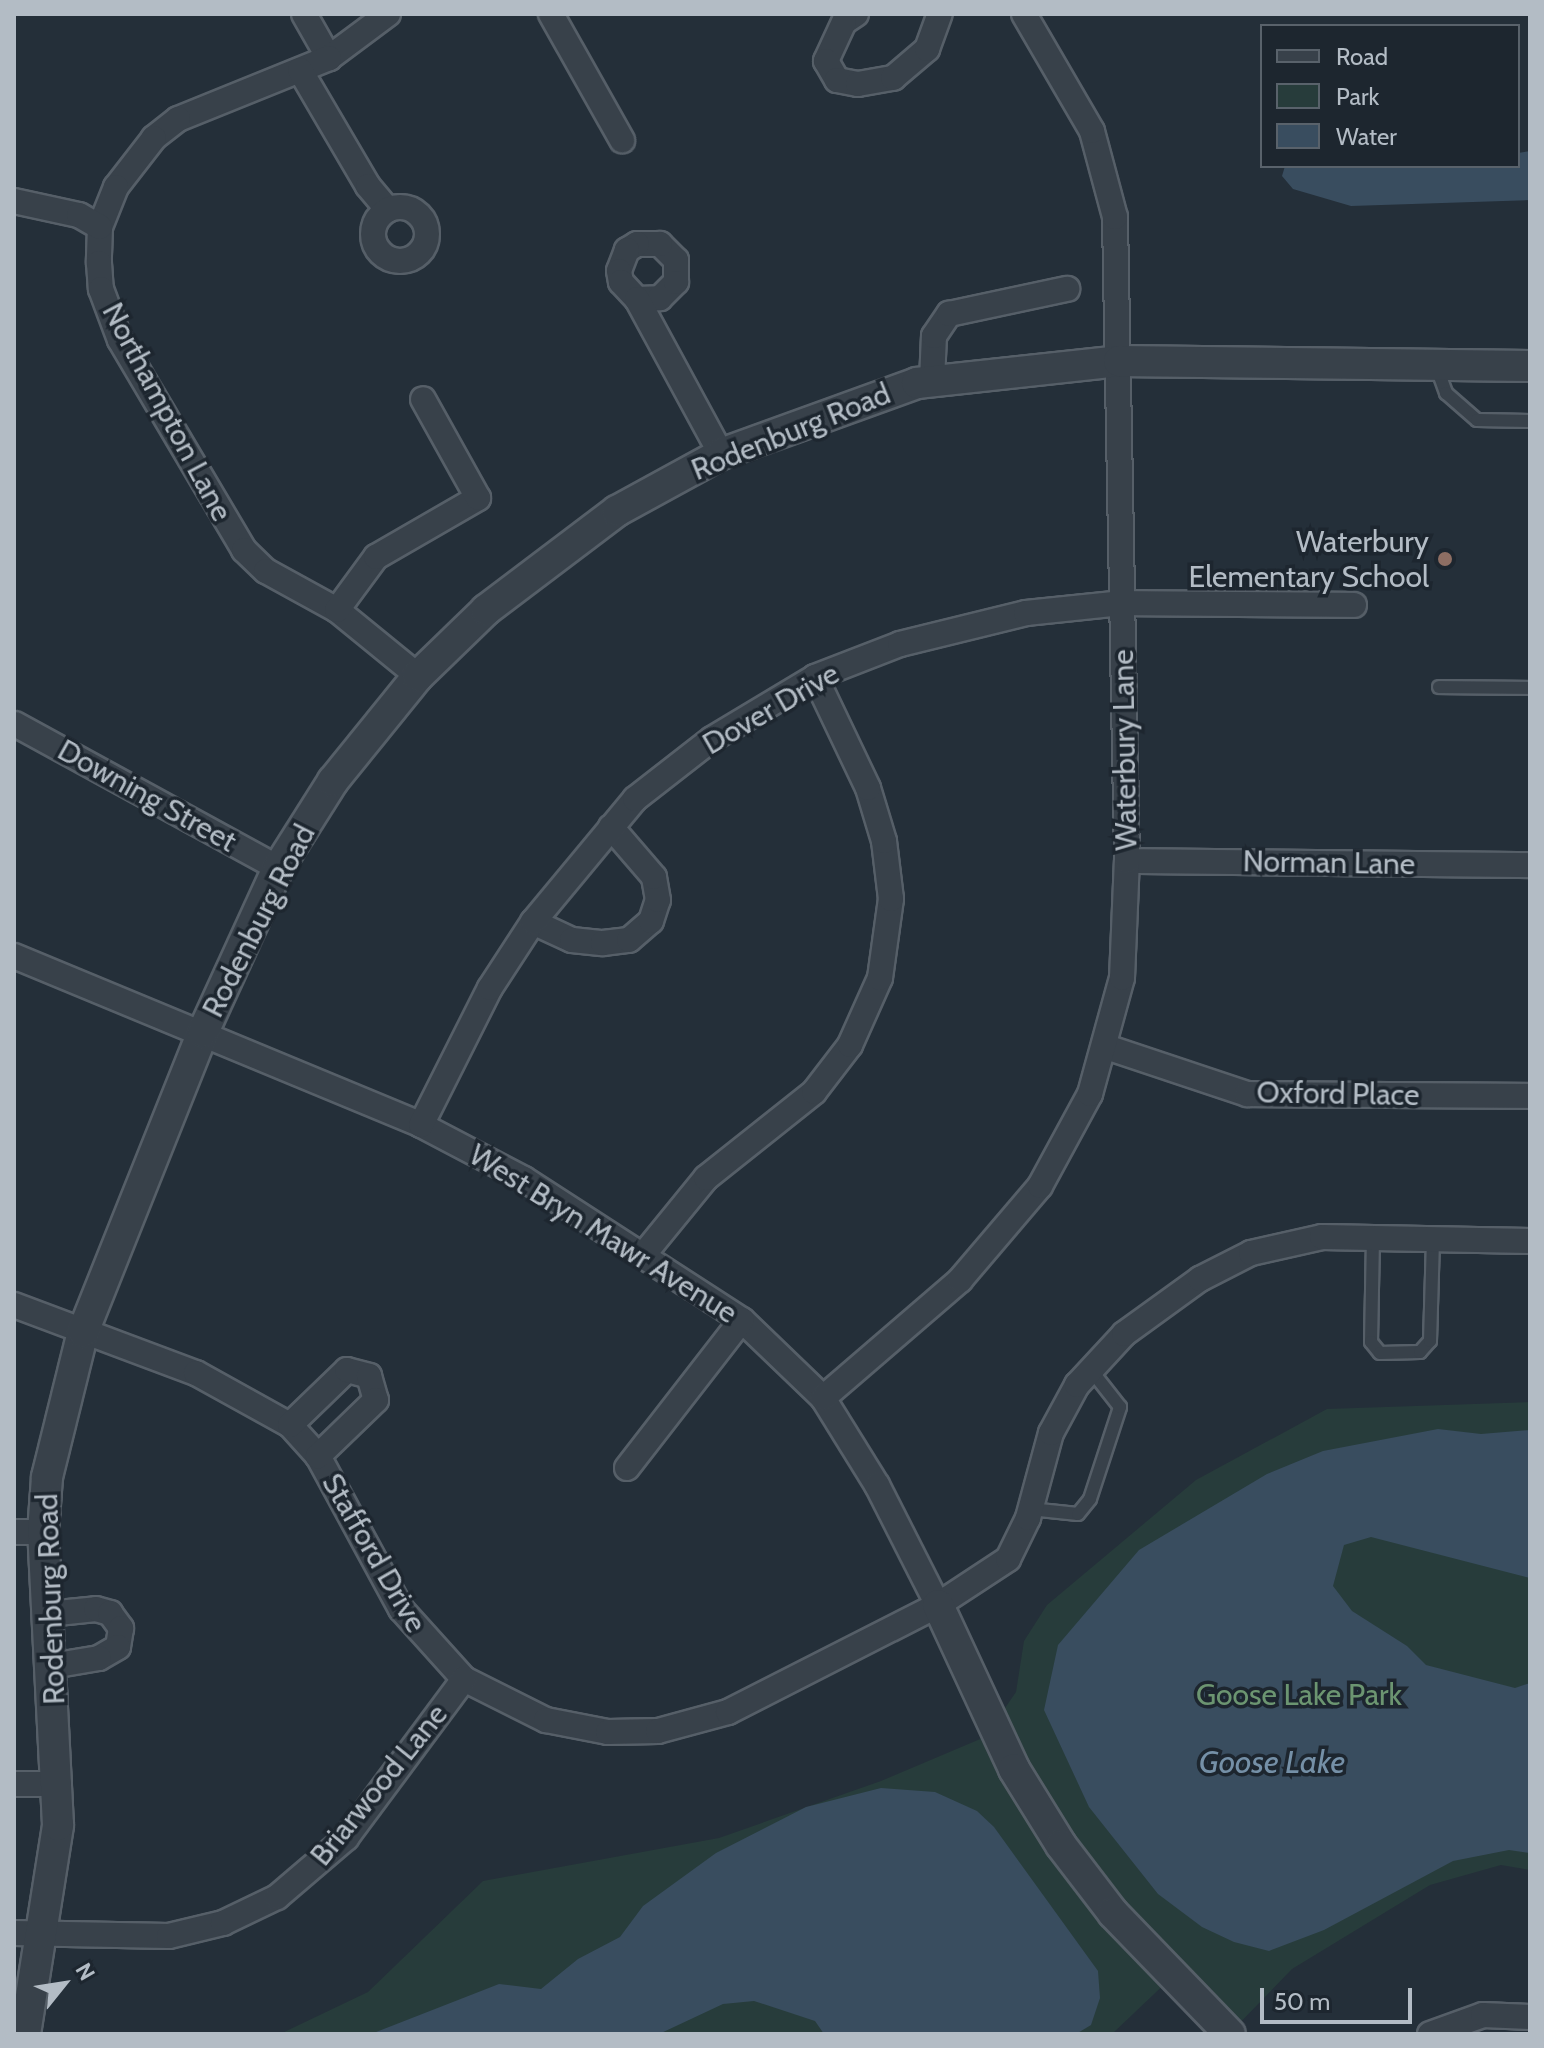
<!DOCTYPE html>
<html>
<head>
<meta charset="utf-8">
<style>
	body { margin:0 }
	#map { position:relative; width:1544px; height:2048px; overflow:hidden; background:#242f39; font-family:Cabin,sans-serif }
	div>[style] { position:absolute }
	.green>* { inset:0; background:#273c3b }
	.water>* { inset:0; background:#394d5f }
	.roads { filter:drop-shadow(2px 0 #565f68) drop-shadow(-2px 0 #565f68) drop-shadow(0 2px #565f68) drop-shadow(0 -2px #565f68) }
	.service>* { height:12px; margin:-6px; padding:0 6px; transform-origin:6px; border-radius:6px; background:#38414a }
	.minor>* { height:24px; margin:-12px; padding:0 12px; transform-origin:12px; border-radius:12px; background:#38414a }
	.minor>.ring { margin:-12px; padding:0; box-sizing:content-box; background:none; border:24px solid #38414a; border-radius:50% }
	.tertiary>* { height:30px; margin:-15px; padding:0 15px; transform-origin:15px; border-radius:15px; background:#38414a }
	.dots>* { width:22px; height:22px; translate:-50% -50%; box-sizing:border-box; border:4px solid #1d262f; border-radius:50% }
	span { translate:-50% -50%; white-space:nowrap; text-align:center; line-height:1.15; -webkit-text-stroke:7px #1d262f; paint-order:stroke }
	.street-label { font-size:30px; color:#b3bcc5 }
	.poi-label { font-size:30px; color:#b3bcc5 }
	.right { translate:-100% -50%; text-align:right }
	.park-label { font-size:30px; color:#6c9571 }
	.water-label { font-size:32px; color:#7590a7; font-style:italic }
	.frame { position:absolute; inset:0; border:16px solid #b3bcc5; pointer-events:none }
	.legend { position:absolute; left:1260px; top:24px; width:260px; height:144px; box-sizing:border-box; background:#1d262f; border:2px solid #59626b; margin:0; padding:10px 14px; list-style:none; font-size:24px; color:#b3bcc5 }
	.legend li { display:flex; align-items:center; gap:16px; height:40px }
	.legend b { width:40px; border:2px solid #59626b }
	.north { position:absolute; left:24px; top:1944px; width:80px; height:80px; -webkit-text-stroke:6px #1d262f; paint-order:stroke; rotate:60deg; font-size:22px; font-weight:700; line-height:32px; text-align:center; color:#b3bcc5 }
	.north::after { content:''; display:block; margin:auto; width:28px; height:36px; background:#b3bcc5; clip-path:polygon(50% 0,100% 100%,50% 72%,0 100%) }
	.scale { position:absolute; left:1260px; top:1988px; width:152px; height:36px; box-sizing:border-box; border:4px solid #b3bcc5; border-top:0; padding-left:10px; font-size:24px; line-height:28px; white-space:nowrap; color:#b3bcc5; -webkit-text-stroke:6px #1d262f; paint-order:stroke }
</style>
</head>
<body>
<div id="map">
	<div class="green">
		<div style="clip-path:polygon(1530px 1402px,1530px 1870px,1501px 1865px,1430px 1885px,1292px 1969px,1229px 2034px,1172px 1977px,1112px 2034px,280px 2034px,368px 1992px,483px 1881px,719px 1838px,881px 1781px,985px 1737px,1016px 1692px,1024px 1641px,1047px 1605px,1196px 1480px,1327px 1409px)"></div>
	</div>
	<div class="water">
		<div style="clip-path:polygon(1530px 151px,1530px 200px,1351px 206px,1293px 189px,1282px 176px,1285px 166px,1518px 166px,1518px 153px)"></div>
		<div style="clip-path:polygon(1438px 1429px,1481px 1434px,1530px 1430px,1530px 1578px,1371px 1537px,1344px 1545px,1333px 1586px,1352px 1611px,1407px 1646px,1426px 1665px,1515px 1688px,1530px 1683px,1530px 1853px,1509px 1850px,1453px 1861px,1324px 1930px,1269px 1951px,1234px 1942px,1202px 1927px,1158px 1894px,1089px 1807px,1044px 1710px,1058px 1645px,1139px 1550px,1267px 1474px,1323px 1451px)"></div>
		<div style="clip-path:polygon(881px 1788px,935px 1792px,977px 1811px,994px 1827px,1098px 1971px,1100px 1998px,1091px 2025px,1076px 2034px,824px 2034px,815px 2021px,754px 2001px,723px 2004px,659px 2034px,371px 2034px,499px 1984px,541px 1989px,578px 1959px,620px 1937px,643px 1906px,716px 1853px,806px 1807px)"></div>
	</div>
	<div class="roads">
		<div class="service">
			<div style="left:1437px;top:368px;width:27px;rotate:70deg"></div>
			<div style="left:1446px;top:393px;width:41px;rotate:41.1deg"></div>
			<div style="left:1477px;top:420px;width:53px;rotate:1.1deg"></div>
			<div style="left:1439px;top:687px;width:91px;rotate:0.6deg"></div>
			<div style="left:1373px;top:1238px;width:104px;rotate:91.1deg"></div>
			<div style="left:1371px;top:1342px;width:14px;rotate:51deg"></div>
			<div style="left:1380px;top:1353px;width:40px;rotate:-1.4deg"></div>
			<div style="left:1420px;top:1352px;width:15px;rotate:-48deg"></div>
			<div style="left:1430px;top:1341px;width:102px;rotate:-88.3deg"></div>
			<div style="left:1030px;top:1509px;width:48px;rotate:5.9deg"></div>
			<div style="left:1078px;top:1514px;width:19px;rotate:-51deg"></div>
			<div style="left:1090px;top:1499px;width:97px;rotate:-71.9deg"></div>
			<div style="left:1120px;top:1407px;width:47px;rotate:-128.1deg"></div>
		</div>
		<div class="minor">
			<div style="left:304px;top:14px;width:51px;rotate:60.4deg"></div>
			<div style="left:388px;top:14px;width:74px;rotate:143.3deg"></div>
			<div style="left:329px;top:58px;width:163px;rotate:158deg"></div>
			<div style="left:178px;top:119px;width:31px;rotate:142deg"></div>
			<div style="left:154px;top:138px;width:62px;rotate:127.8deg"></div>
			<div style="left:116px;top:187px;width:43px;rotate:111.8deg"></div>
			<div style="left:100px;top:227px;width:36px;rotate:92deg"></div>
			<div style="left:99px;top:263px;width:26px;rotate:86deg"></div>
			<div style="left:101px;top:289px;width:54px;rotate:69.6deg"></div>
			<div style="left:120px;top:340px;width:244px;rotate:59.4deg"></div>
			<div style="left:244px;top:550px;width:30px;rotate:44deg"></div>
			<div style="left:266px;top:571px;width:81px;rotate:28.8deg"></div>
			<div style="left:337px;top:610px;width:104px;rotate:39.2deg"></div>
			<div style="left:551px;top:14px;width:145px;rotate:60.6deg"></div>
			<div style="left:856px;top:14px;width:14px;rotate:146deg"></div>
			<div style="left:844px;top:22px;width:43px;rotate:114.8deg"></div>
			<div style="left:826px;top:61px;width:22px;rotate:60deg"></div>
			<div style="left:837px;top:80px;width:21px;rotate:11deg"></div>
			<div style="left:858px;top:84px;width:36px;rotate:-10deg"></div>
			<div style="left:893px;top:78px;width:45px;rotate:-40.5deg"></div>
			<div style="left:927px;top:49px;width:37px;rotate:-70deg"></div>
			<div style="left:300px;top:70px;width:134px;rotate:59.6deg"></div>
			<div style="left:368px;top:186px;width:31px;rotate:50deg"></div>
			<div style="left:14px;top:201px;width:66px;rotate:12.2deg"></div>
			<div style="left:79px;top:215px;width:24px;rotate:30deg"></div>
			<div class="ring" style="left:373px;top:207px;width:30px;height:30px"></div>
			<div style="left:637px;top:299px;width:23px;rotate:-2deg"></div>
			<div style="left:660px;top:298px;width:23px;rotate:-45deg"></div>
			<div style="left:676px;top:282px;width:22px;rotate:-90deg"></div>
			<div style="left:676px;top:260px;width:23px;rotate:-135deg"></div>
			<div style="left:660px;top:244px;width:23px;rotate:180deg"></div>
			<div style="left:637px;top:244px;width:12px;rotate:149deg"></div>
			<div style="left:627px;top:250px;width:22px;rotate:111deg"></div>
			<div style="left:619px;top:271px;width:11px;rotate:80deg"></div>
			<div style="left:621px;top:282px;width:23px;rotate:47deg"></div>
			<div style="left:637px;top:299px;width:176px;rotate:61.5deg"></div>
			<div style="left:932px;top:381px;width:45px;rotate:-87.5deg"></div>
			<div style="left:934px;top:336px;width:27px;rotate:-56deg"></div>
			<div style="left:949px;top:314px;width:121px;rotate:-12deg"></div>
			<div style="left:337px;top:610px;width:66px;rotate:-53.7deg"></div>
			<div style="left:376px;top:557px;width:118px;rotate:-30deg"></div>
			<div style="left:478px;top:498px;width:113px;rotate:-119.1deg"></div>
			<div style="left:15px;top:724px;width:300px;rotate:28.7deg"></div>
			<div style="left:1127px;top:861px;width:403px;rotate:0.6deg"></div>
			<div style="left:533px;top:922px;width:43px;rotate:24.8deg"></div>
			<div style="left:572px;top:940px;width:31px;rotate:6deg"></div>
			<div style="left:603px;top:943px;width:26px;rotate:-7deg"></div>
			<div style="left:629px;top:940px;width:29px;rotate:-41deg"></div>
			<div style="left:651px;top:921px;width:22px;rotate:-72deg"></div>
			<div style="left:658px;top:900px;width:23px;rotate:-100deg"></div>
			<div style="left:654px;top:877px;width:66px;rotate:-130.7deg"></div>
			<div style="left:14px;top:956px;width:441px;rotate:22.5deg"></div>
			<div style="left:421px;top:1125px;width:116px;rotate:27.7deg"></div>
			<div style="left:524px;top:1179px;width:260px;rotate:32.9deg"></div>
			<div style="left:742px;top:1320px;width:112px;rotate:43.9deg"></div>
			<div style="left:823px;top:1398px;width:102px;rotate:58.2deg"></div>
			<div style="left:877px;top:1485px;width:135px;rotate:63.1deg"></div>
			<div style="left:1106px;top:1047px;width:149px;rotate:18.4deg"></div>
			<div style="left:1247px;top:1094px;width:283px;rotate:0.4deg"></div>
			<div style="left:421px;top:1125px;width:153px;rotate:-63.3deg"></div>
			<div style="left:490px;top:988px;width:79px;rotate:-56.9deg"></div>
			<div style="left:533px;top:922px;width:160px;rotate:-50.3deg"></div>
			<div style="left:635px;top:799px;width:98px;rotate:-37.9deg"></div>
			<div style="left:712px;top:739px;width:120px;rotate:-31deg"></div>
			<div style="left:815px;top:677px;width:91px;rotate:-21.2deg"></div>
			<div style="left:900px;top:644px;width:130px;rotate:-13.8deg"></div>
			<div style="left:1026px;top:613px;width:98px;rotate:-5.9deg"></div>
			<div style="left:1123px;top:603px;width:231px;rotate:0.5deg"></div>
			<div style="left:644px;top:1254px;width:98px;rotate:-50.8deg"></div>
			<div style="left:706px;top:1178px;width:138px;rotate:-38.5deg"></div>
			<div style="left:814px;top:1092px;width:59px;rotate:-52.5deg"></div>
			<div style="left:850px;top:1045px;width:73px;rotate:-65.9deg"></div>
			<div style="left:880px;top:978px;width:80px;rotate:-82.1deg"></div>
			<div style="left:891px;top:899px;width:58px;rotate:-96.9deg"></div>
			<div style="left:884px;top:841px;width:55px;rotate:-106.8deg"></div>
			<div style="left:868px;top:788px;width:123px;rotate:-115.5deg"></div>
			<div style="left:14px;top:1305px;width:194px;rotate:20.5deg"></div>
			<div style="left:196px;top:1373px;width:107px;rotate:29deg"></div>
			<div style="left:290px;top:1425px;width:42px;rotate:47.9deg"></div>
			<div style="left:318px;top:1456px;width:174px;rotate:61.5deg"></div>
			<div style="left:401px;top:1609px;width:94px;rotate:48deg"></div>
			<div style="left:464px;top:1679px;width:92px;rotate:26.6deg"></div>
			<div style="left:546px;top:1720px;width:63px;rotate:11deg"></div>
			<div style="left:608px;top:1732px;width:50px;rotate:-1.1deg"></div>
			<div style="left:658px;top:1731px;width:73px;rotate:-15.2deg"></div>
			<div style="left:728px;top:1712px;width:236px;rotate:-27deg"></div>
			<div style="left:938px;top:1605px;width:84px;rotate:-33.3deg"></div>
			<div style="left:1008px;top:1559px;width:46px;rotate:-64deg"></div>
			<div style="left:1028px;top:1518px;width:88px;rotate:-74.9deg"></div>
			<div style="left:1051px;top:1433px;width:55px;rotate:-61.6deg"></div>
			<div style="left:1077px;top:1385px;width:69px;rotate:-47.3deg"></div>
			<div style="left:1124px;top:1334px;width:94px;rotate:-35.9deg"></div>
			<div style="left:1200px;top:1279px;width:57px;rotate:-27deg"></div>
			<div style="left:1251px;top:1253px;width:73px;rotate:-12.7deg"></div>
			<div style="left:1322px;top:1237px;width:208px;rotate:1.1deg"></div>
			<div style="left:823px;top:1398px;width:181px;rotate:-40.7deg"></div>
			<div style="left:960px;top:1280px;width:123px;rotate:-49.6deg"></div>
			<div style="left:1040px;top:1186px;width:105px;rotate:-61.5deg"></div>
			<div style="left:1090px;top:1094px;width:120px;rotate:-74.6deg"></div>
			<div style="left:1122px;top:978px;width:117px;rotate:-87.6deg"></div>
			<div style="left:1127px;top:861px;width:644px;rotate:-91.07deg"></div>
			<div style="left:1115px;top:217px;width:89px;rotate:-105deg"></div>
			<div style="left:1092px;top:131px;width:135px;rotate:-120.2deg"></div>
			<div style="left:290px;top:1425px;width:79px;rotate:-44deg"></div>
			<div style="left:347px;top:1370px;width:23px;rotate:15deg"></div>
			<div style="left:369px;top:1376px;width:25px;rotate:74deg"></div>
			<div style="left:376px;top:1400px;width:81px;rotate:136deg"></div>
			<div style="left:627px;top:1468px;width:187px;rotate:-52.2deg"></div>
			<div style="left:14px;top:1532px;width:29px"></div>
			<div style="left:48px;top:1614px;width:48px;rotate:-5.9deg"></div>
			<div style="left:96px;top:1609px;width:15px;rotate:16deg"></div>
			<div style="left:110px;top:1613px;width:19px;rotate:54deg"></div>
			<div style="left:121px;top:1628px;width:19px;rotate:99deg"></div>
			<div style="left:118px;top:1647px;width:22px;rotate:150deg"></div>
			<div style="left:99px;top:1658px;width:49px;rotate:170.5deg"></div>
			<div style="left:14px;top:1784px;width:45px"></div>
			<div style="left:14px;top:1933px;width:155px;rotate:1.1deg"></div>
			<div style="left:169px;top:1936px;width:56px;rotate:-13.5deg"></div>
			<div style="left:223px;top:1923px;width:60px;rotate:-25.7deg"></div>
			<div style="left:277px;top:1897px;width:91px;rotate:-40.5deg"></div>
			<div style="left:346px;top:1838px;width:198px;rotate:-53.4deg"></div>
			<div style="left:1430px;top:2034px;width:56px;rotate:-19.7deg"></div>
			<div style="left:1483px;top:2015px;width:47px;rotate:2.4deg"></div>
		</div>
		<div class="tertiary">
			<div style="left:938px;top:1605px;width:181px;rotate:65.1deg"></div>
			<div style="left:1014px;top:1769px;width:89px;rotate:58.3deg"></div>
			<div style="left:1061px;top:1845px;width:86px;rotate:52.6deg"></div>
			<div style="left:1113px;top:1913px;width:168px;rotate:46deg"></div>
			<div style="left:25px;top:2034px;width:212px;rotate:-81deg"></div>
			<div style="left:58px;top:1825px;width:293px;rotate:-92.9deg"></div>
			<div style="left:43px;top:1532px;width:55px;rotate:-85.8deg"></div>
			<div style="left:47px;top:1477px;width:149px;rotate:-76.1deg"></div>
			<div style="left:83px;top:1332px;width:323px;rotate:-68.2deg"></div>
			<div style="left:203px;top:1032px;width:180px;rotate:-65.4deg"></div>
			<div style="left:278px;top:868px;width:103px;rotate:-57.7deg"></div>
			<div style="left:333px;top:781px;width:135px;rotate:-51deg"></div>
			<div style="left:418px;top:676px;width:95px;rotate:-44.1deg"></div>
			<div style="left:486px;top:610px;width:164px;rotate:-37.1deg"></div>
			<div style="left:617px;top:511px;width:119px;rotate:-28.7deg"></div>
			<div style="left:721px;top:454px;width:208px;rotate:-19.9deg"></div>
			<div style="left:917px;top:383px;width:203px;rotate:-6.2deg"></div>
			<div style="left:1119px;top:361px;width:411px;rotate:0.7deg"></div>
		</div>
	</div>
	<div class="dots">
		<div style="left:1445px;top:559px;background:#8d6e63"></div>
	</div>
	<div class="street-label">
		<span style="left:167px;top:412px;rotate:62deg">Northampton Lane</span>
		<span style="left:791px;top:432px;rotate:-22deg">Rodenburg Road</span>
		<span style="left:771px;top:709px;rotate:-30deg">Dover Drive</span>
		<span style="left:1125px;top:750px;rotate:-91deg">Waterbury Lane</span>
		<span style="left:147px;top:796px;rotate:29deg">Downing Street</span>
		<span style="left:1329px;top:863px;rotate:1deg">Norman Lane</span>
		<span style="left:259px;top:921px;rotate:-63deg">Rodenburg Road</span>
		<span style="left:1338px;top:1094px;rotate:1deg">Oxford Place</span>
		<span style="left:603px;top:1234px;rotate:32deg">West Bryn Mawr Avenue</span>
		<span style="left:374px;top:1553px;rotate:60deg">Stafford Drive</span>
		<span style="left:51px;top:1599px;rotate:-92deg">Rodenburg Road</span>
		<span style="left:379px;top:1785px;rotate:-51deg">Briarwood Lane</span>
	</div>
	<div class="poi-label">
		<span class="right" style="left:1429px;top:559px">Waterbury<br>Elementary School</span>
	</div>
	<div class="park-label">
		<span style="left:1299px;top:1695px">Goose Lake Park</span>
	</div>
	<div class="water-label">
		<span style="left:1272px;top:1762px">Goose Lake</span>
	</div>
	<div class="frame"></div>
	<ul class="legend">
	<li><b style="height:10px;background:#38414a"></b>Road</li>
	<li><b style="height:22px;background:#273c3b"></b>Park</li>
	<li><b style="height:22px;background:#394d5f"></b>Water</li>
	</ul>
	<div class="north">N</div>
	<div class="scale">50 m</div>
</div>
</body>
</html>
